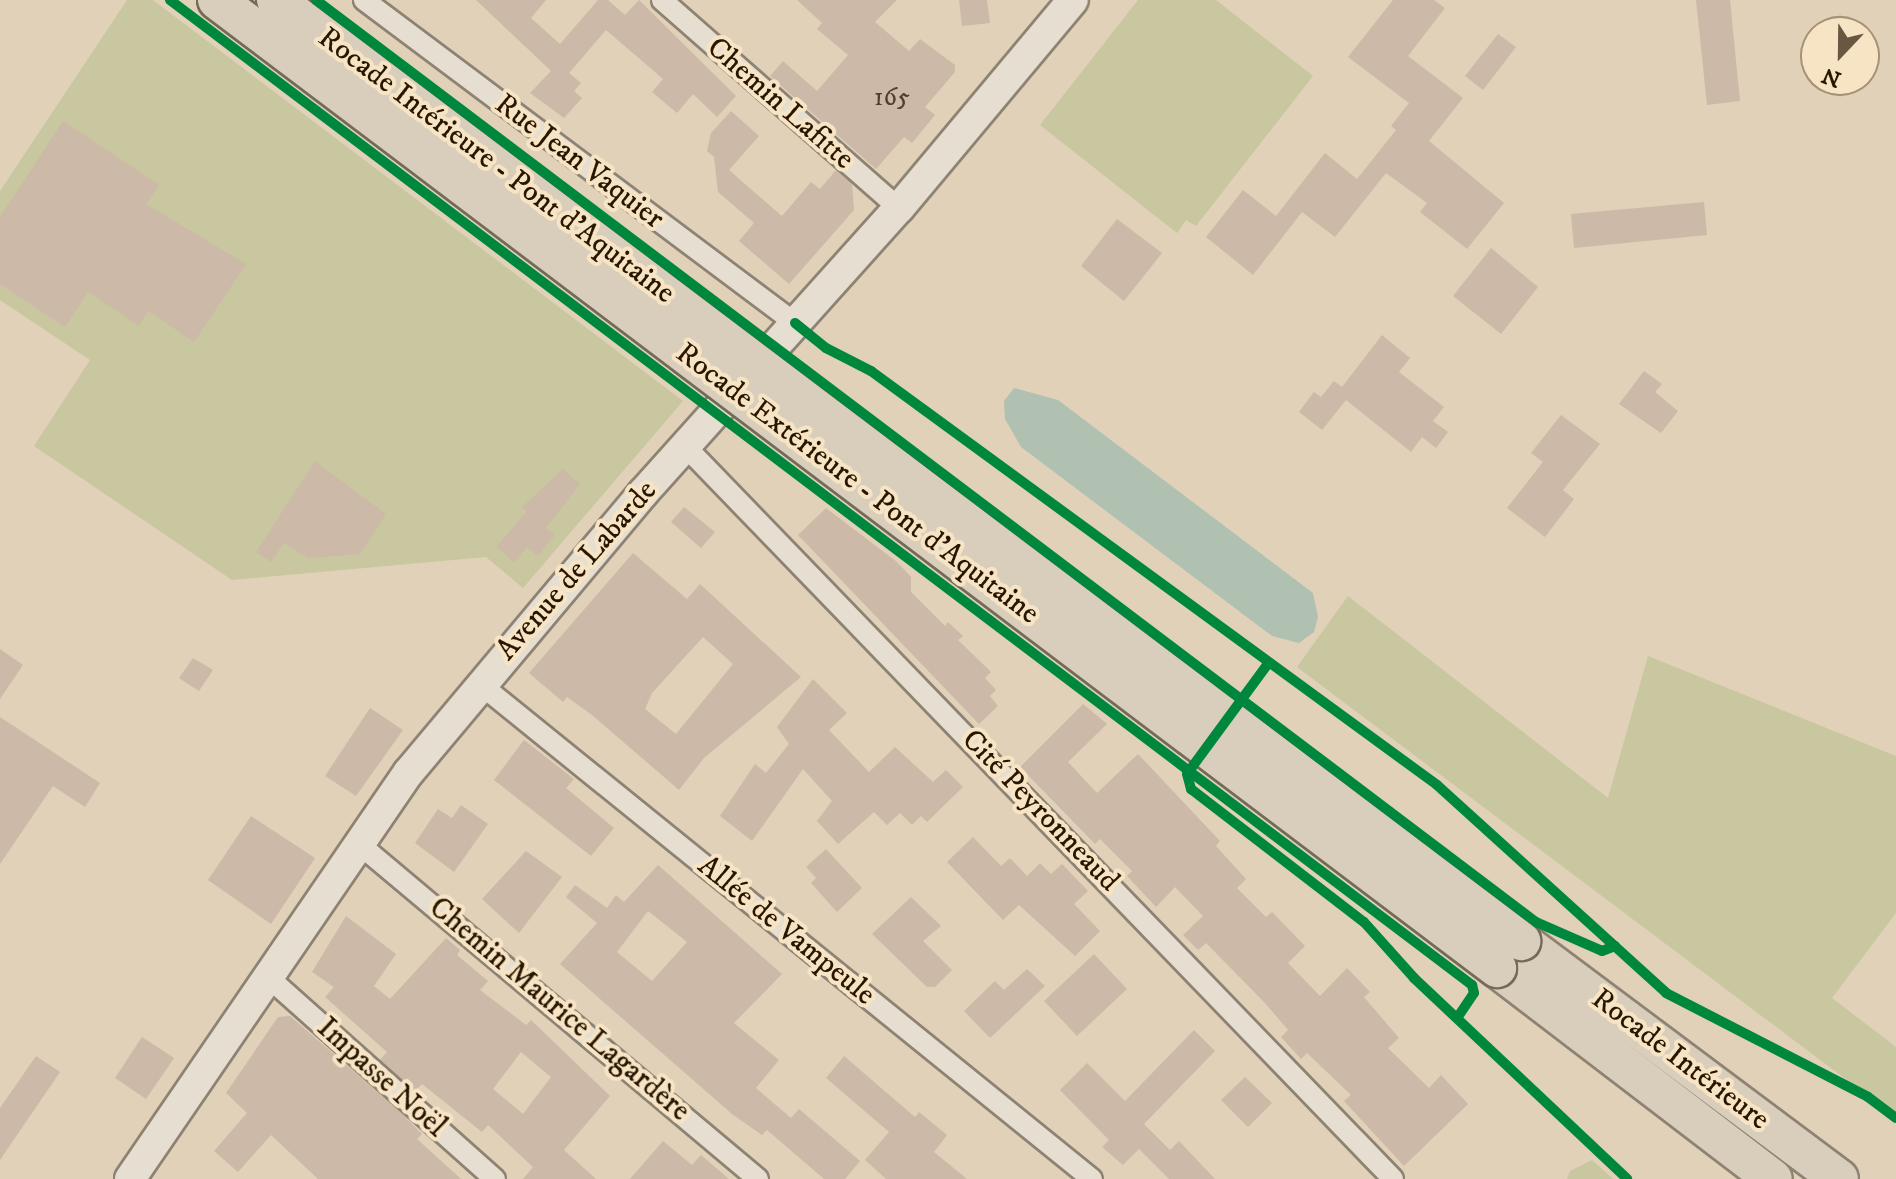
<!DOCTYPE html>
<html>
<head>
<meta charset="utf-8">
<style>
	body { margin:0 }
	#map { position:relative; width:1896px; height:1179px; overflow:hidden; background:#e0d1b8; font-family:"IM FELL DW Pica",serif }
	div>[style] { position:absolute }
	.green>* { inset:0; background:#c8c79f }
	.water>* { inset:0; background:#b0c0b1 }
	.building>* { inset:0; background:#ccb9a8 }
	.roads { filter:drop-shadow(2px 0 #8e8373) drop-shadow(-2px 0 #8e8373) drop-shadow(0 2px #8e8373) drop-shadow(0 -2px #8e8373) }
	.street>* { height:20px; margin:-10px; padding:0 10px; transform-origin:10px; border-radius:10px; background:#e6ded1 }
	.secondary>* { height:30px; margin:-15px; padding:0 15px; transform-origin:15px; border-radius:15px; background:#e6ded1 }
	.highway>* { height:38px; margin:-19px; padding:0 19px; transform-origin:19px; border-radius:19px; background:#d9cebc }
	.bridges { filter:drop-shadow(2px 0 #746a5a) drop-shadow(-2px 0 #746a5a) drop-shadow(0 2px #746a5a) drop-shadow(0 -2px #746a5a) }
	.highway-bridge>* { height:38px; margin:-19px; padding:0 19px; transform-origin:19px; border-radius:19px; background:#d9cebc }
	.cycleway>* { height:10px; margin:-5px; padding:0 5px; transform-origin:5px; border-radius:5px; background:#00873e }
	span { translate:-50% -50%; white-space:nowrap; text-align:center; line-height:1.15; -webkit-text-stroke:8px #f7e4c5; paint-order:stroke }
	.number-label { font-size:26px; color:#523f2b }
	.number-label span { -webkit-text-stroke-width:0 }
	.street-label { font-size:30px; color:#291601 }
	.north { position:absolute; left:1800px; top:16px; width:80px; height:80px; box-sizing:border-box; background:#f7e4c5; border:2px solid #a59277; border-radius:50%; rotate:202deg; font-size:22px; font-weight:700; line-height:32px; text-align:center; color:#291601 }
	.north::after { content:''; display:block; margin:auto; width:28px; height:36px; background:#695741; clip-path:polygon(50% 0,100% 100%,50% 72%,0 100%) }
</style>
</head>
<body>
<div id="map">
	<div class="green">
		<div style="clip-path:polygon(127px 0,153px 0,683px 401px,523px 588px,486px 557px,232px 580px,34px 446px,90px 360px,0 300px,0 191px)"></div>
		<div style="clip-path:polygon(1138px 0,1216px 0,1313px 76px,1196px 226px,1186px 220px,1177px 233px,1040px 125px)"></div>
		<div style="clip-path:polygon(1348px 596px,1608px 798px,1648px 656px,1896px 756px,1896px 913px,1832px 998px,1896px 1047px,1896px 1117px,1297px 667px)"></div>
		<div style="clip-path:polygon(1592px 1160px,1613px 1179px,1567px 1179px,1570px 1171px)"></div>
	</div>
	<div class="water">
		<div style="clip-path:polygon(1014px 388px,1058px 400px,1313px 593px,1318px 617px,1314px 632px,1299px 643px,1272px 636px,1021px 447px,1005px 419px,1004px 401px)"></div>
	</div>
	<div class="building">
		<div style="clip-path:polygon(476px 0,546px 0,531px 18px,560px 44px,598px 0,608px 0,625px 15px,639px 0,736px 96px,717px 117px,693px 94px,677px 113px,652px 92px,663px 79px,606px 30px,569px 73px,581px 83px,574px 91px,582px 98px,564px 118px,530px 93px,551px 71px)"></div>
		<div style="clip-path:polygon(797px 0,897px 0,875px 22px,909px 51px,920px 39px,955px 65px,955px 72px,925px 107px,935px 115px,912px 143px,904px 137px,876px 169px,770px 76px,783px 61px,817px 91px,848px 55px,817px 29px,822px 23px)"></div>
		<div style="clip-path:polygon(959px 0,987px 0,990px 23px,962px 26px)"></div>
		<div style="clip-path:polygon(1393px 0,1434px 0,1445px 8px,1408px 56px,1463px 98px,1429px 141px,1504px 203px,1467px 249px,1420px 212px,1427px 203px,1386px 173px,1335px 237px,1302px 212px,1253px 275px,1206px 237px,1243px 190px,1276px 216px,1325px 153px,1357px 179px,1396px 130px,1391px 126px,1409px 103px,1348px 57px)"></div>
		<div style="clip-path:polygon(1696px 0,1730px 0,1740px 101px,1707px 105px)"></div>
		<div style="clip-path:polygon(1498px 34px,1516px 47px,1483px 90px,1465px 76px)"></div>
		<div style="clip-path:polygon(731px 111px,759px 136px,729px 170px,782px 216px,811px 182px,820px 189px,836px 170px,852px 184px,854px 210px,789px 284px,739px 241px,754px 223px,718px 192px,714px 157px,707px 151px,711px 133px)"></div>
		<div style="clip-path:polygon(63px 121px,159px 185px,146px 204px,246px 264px,194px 342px,148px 311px,139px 326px,88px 292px,65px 327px,0 284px,0 217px)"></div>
		<div style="clip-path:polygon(1704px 202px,1707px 235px,1574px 248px,1571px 214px)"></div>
		<div style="clip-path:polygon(1117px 219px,1162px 253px,1124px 301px,1081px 266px)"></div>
		<div style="clip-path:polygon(1491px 248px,1538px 287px,1501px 334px,1453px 296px)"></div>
		<div style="clip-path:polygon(1382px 335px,1410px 358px,1399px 372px,1444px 407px,1433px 421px,1448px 432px,1436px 448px,1422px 437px,1411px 452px,1346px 400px,1322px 430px,1299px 412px,1314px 392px,1321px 397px,1334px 381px,1342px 387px)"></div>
		<div style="clip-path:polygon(1644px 371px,1662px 384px,1655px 392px,1678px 411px,1661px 433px,1619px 404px)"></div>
		<div style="clip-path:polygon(1561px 415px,1600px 444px,1563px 490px,1574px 499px,1545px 537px,1507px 508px,1543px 462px,1531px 453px)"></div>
		<div style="clip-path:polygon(315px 461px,386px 514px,360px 554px,308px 558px,284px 543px,271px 562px,256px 552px)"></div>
		<div style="clip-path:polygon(563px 469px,580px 484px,546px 528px,555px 535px,538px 556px,527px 547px,514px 562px,496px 547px,527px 511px,522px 507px)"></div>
		<div style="clip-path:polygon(684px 507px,715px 532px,701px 548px,671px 522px)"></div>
		<div style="clip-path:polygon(826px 508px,897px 562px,911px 577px,911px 592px,945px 626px,948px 622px,963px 636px,958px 640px,991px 672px,985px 678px,996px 690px,990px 696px,998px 706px,979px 724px,798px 535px)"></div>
		<div style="clip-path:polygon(evenodd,633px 553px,687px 599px,700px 584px,801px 677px,704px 758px,679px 790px,592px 715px,567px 697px,563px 702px,529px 673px,633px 553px,703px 637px,733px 664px,676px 734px,645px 709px,652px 693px,703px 637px)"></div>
		<div style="clip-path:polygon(0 649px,23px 665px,0 699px)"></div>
		<div style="clip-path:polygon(193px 658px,213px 670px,199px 691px,179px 678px)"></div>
		<div style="clip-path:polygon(813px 679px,847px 713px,829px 730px,869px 772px,895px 747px,933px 782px,946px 770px,963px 787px,927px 822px,921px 816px,912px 825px,900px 813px,887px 825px,874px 812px,838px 844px,817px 821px,832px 801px,803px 769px,752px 841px,720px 816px,755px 764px,766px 773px,789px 744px,777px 727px)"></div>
		<div style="clip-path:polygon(1083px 704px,1107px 724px,1068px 762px,1097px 793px,1138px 754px,1220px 841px,1216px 846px,1246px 879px,1237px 888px,1266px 917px,1272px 912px,1305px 946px,1288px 963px,1320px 996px,1347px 968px,1370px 992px,1364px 997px,1399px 1038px,1388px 1048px,1429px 1088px,1441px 1075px,1468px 1104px,1404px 1166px,1344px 1101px,1351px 1095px,1307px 1053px,1301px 1059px,1281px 1037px,1288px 1030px,1265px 1003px,1206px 943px,1198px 950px,1183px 935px,1203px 916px,1175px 887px,1156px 907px,1127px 876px,1132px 871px,1100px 839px,1095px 844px,1020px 767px)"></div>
		<div style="clip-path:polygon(370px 708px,403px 730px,356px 796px,325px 776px)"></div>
		<div style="clip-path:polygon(0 717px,100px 783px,85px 807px,53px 786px,0 864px)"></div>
		<div style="clip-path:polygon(524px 740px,574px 779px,566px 788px,614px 828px,591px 856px,494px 780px)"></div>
		<div style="clip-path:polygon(461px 805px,488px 824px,454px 872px,415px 843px,438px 809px,452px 818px)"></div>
		<div style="clip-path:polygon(251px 816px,315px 858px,271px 924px,208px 880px)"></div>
		<div style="clip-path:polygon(973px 837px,1001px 866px,1010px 858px,1027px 876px,1040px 863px,1051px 874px,1062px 864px,1088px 891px,1074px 904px,1100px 931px,1075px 956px,1019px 905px,1003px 920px,947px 862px)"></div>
		<div style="clip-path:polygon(826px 849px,862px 888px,837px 912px,811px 883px,816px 878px,806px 867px)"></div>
		<div style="clip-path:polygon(526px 851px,562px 877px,519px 933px,482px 899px)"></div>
		<div style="clip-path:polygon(evenodd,658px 865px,782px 974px,734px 1023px,779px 1060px,756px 1088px,791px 1118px,799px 1109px,860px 1161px,845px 1179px,824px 1179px,767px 1130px,762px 1135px,732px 1114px,560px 964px,597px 923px,566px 897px,575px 885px,607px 908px,616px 895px,624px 902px,658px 865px,648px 911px,687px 942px,652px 981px,617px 952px,648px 911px)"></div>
		<div style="clip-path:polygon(911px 897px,941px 926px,923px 941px,952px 970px,935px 987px,927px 987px,872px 934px)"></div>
		<div style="clip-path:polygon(evenodd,346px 916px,396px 954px,374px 986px,390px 999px,446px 938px,460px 950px,457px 955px,488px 981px,480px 990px,526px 1025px,531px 1020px,610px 1096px,564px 1150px,596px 1179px,523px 1179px,533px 1167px,488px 1125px,482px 1132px,422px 1084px,415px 1091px,380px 1060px,387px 1052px,325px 997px,334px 987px,312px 972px,346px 916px,521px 1052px,551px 1077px,523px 1114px,493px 1089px,521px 1052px)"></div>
		<div style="clip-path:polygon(1094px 954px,1127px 989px,1077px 1036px,1044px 1001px)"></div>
		<div style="clip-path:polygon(1027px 969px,1045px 986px,990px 1038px,964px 1011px,995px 981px,1004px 990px)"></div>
		<div style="clip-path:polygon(290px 1016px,398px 1110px,422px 1134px,417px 1139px,461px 1179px,318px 1179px,271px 1135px,238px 1172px,214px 1151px,247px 1113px,226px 1093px,278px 1017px)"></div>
		<div style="clip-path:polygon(1194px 1030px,1215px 1051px,1144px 1124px,1170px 1150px,1179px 1141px,1215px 1179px,1169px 1179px,1139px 1149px,1123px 1165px,1102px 1147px,1109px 1140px,1060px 1090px,1087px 1063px,1125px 1101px)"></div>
		<div style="clip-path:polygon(142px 1037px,174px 1058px,146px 1099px,115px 1078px)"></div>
		<div style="clip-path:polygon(36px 1056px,60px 1072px,0 1160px,0 1108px)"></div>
		<div style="clip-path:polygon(844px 1056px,915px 1117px,919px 1112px,947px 1135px,934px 1152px,967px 1179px,886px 1179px,865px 1160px,889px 1132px,826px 1078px)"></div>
		<div style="clip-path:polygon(1245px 1077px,1272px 1103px,1248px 1127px,1221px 1100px)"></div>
		<div style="clip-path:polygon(663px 1141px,692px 1165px,701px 1155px,729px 1179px,630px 1179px)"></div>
	</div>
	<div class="roads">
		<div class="street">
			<div style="left:364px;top:0;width:539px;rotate:36.85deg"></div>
			<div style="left:662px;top:0;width:315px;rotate:41.3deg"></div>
			<div style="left:685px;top:446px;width:1019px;rotate:45.99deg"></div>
			<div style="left:480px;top:684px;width:787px;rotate:38.97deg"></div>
			<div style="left:359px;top:844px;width:521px;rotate:40.02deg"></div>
			<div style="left:268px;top:977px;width:304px;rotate:41.7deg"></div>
		</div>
		<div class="secondary">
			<div style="left:130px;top:1179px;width:493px;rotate:-55.6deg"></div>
			<div style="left:409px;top:772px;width:364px;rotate:-50deg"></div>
			<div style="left:643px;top:493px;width:383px;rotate:-48.1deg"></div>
			<div style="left:899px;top:208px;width:271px;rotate:-50.1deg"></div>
		</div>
		<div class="highway">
			<div style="left:1521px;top:941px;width:397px;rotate:36.8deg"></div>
			<div style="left:1497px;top:968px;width:347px;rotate:37.4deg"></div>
		</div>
	</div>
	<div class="bridges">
		<div class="highway-bridge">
			<div style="left:217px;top:0;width:1605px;rotate:37.1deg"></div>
			<div style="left:276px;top:0;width:1561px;rotate:37.08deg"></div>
		</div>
	</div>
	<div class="cycleway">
		<div style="left:170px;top:0;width:1633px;rotate:37.11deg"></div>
		<div style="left:1472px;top:985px;width:8px;rotate:76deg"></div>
		<div style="left:1474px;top:993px;width:29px;rotate:124deg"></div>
		<div style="left:316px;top:0;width:1529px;rotate:37.08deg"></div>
		<div style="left:1536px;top:922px;width:72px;rotate:23.7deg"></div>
		<div style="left:1602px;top:951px;width:14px;rotate:-21deg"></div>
		<div style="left:795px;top:323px;width:40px;rotate:39deg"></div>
		<div style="left:826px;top:348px;width:51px;rotate:27.1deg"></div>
		<div style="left:871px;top:371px;width:701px;rotate:36.18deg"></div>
		<div style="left:1437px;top:785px;width:309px;rotate:42.2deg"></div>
		<div style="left:1666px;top:993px;width:227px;rotate:27.2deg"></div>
		<div style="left:1868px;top:1097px;width:35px;rotate:37deg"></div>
		<div style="left:1267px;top:665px;width:135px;rotate:126.3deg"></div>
		<div style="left:1187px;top:774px;width:16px;rotate:75deg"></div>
		<div style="left:1191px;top:789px;width:218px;rotate:37.6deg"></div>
		<div style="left:1364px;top:922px;width:75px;rotate:48.2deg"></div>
		<div style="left:1414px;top:978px;width:293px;rotate:43.3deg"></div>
	</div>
	<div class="number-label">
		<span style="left:892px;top:98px">165</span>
	</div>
	<div class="street-label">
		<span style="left:780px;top:104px;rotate:41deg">Chemin Lafitte</span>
		<span style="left:579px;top:162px;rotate:37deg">Rue Jean Vaquier</span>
		<span style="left:496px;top:166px;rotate:37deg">Rocade Intérieure - Pont d'Aquitaine</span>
		<span style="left:857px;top:484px;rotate:37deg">Rocade Extérieure - Pont d'Aquitaine</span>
		<span style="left:577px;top:571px;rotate:-49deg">Avenue de Labarde</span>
		<span style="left:1040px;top:811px;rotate:46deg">Cité Peyronneaud</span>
		<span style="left:786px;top:931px;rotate:39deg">Allée de Vampeule</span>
		<span style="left:559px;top:1010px;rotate:40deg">Chemin Maurice Lagardère</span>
		<span style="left:1680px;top:1060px;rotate:37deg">Rocade Intérieure</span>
		<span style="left:381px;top:1078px;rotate:42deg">Impasse Noël</span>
	</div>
	<div class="north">N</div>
</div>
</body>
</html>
